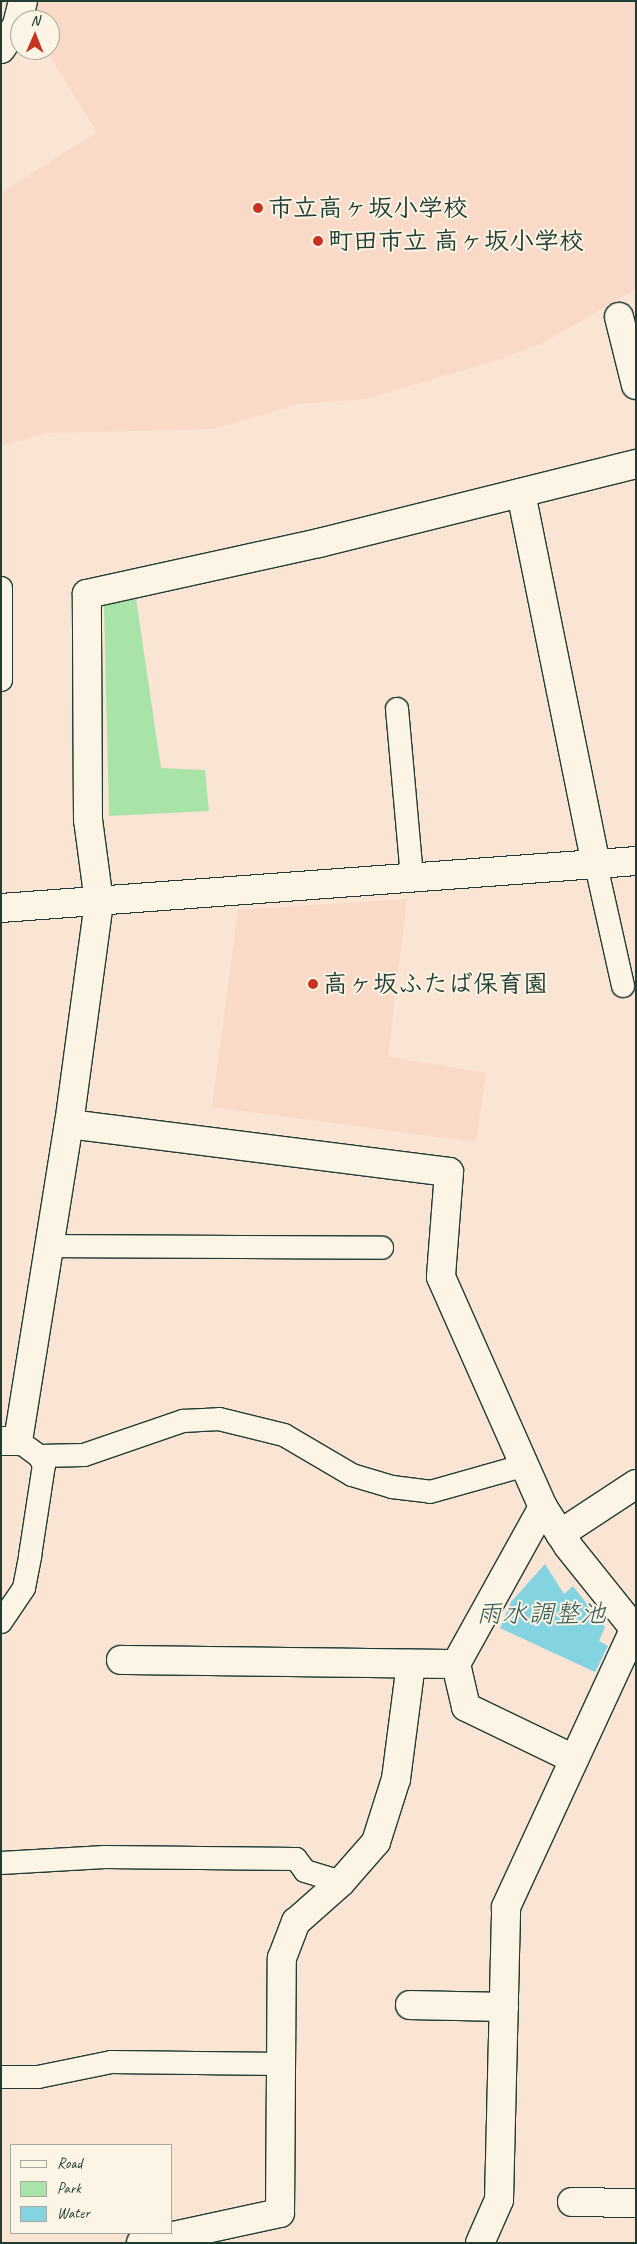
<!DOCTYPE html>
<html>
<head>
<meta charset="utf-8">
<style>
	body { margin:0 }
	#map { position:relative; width:637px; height:2244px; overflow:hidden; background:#fae4d3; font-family:Caveat,"Klee One",sans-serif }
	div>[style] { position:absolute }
	.built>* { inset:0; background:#f9d9c7 }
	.green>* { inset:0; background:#a8e3a8 }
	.water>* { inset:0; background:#84d3e1 }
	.roads { filter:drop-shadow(1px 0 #1f3d34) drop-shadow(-1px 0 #1f3d34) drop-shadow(0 1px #1f3d34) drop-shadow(0 -1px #1f3d34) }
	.lane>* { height:22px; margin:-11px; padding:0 11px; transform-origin:11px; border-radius:11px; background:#fcf5e5 }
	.street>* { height:28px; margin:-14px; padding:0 14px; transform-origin:14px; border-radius:14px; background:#fcf5e5 }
	.secondary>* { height:28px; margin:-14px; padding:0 14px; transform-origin:14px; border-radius:14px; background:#fcf5e5 }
	.dots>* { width:14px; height:14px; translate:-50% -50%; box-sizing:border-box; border:2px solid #fcf5e5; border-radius:50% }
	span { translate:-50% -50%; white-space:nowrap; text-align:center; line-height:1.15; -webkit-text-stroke:4px #fcf5e5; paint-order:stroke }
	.poi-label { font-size:25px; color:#1f3d34; font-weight:700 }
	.left { translate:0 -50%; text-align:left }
	.water-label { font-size:26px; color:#335b57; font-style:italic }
	.frame { position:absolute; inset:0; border:2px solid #1f3d34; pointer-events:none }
	.legend { position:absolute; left:10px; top:2144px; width:162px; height:90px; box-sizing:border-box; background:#fcf5e5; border:1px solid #a4ab9e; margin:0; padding:6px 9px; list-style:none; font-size:15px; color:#1f3d34 }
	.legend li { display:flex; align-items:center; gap:10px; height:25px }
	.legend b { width:25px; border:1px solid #a4ab9e }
	.north { position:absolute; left:10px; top:10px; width:50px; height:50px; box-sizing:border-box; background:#fcf5e5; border:1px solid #a4ab9e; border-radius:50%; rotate:1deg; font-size:14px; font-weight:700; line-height:20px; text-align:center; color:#1f3d34 }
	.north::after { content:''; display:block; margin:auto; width:18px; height:22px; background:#c8321e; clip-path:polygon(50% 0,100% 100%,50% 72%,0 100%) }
</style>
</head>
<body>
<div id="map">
	<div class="built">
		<div style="clip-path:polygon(37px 1px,636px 1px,636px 289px,543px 343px,498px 360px,365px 399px,298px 404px,213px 429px,45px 433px,1px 446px,1px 193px,97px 132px,46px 50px,50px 50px,50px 20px,34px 20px)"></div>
		<div style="clip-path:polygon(407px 899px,388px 1057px,486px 1073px,476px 1142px,212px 1107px,238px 910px)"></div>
	</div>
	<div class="green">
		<div style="clip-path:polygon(136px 599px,161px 768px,205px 770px,209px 811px,109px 816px,104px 605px)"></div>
	</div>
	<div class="water">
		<div style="clip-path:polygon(545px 1564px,564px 1594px,573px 1586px,605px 1627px,599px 1641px,608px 1646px,595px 1672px,500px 1628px,511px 1602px)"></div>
	</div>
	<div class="roads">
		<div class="lane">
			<div style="left:1px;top:588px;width:92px;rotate:90deg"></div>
			<div style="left:397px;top:709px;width:170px;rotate:84.9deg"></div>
			<div style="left:596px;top:865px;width:124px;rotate:77.4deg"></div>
			<div style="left:49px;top:1246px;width:333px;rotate:0.3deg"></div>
			<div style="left:39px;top:1456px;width:45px;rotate:-1.3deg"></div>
			<div style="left:84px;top:1455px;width:105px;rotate:-19deg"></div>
			<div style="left:183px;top:1421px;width:36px;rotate:-3deg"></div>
			<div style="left:219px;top:1419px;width:67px;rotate:13.8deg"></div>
			<div style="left:284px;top:1435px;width:79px;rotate:30.5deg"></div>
			<div style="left:352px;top:1475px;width:42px;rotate:16.7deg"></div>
			<div style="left:392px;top:1487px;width:38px;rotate:7deg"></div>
			<div style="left:430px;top:1492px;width:100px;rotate:-15.7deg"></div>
			<div style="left:1px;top:1622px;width:41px;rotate:-55.9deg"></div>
			<div style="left:24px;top:1588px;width:33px;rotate:-79deg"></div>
			<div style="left:30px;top:1556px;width:92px;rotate:-81.3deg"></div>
			<div style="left:44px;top:1465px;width:10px;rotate:-119deg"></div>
			<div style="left:39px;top:1456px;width:14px;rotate:-144deg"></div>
			<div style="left:1px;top:1863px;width:104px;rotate:-3.3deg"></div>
			<div style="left:105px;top:1857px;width:191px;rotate:0.6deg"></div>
			<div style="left:296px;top:1859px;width:15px;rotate:53deg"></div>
			<div style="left:305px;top:1871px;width:38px;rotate:17deg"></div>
			<div style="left:1px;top:2077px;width:37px"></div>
			<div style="left:38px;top:2077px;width:75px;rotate:-11.6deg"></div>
			<div style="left:111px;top:2062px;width:170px;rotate:0.7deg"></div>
		</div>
		<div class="street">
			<div style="left:1px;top:49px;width:29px;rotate:-56deg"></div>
			<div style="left:17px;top:25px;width:25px;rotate:-76deg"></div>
			<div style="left:619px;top:317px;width:70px;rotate:76deg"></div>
			<div style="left:521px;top:493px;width:379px;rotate:78.6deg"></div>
			<div style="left:99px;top:902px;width:83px;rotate:-97.6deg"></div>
			<div style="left:88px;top:820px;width:226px;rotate:-90.3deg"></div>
			<div style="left:87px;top:594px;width:238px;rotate:-12.4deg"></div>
			<div style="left:319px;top:543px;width:327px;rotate:-14deg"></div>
			<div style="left:543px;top:1507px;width:46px;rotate:57.3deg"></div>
			<div style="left:568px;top:1546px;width:109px;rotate:51.3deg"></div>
			<div style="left:560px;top:1534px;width:91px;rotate:-33.3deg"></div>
			<div style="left:121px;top:1660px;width:335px;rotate:0.7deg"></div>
			<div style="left:456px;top:1664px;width:44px;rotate:76.9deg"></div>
			<div style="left:466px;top:1707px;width:120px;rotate:25.7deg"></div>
			<div style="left:410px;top:2005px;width:94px;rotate:1.2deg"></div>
			<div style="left:141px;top:2243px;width:142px;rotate:-12.2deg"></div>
			<div style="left:280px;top:2213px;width:255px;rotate:-89.6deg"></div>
			<div style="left:282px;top:1958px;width:39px;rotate:-69deg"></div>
			<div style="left:296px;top:1922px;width:60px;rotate:-41.6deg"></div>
			<div style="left:341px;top:1882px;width:53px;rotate:-48.8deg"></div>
			<div style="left:376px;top:1842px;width:66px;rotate:-72.4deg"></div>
			<div style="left:396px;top:1779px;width:116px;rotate:-82.6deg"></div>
			<div style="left:480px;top:2243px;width:47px;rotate:-66.2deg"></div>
			<div style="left:499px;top:2200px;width:293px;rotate:-88.6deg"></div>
			<div style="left:506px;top:1907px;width:305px;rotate:-65.2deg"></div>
		</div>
		<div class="secondary">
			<div style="left:1px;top:908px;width:637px;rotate:-4.23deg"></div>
			<div style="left:69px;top:1124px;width:383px;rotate:7.2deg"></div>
			<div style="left:449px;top:1172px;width:105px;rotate:94.4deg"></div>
			<div style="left:441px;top:1277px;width:252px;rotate:66.1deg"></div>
			<div style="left:543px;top:1507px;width:179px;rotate:119deg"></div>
			<div style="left:1px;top:1441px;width:17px"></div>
			<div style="left:18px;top:1441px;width:321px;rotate:-80.9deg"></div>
			<div style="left:69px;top:1124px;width:224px;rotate:-82.3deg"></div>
			<div style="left:572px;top:2202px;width:64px;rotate:0.9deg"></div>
		</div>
	</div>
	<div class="dots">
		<div style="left:258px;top:208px;background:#c8321e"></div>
		<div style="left:318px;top:241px;background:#c8321e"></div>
		<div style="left:313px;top:984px;background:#c8321e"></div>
	</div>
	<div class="poi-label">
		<span class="left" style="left:268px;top:208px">市立高ヶ坂小学校</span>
		<span class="left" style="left:328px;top:241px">町田市立 高ヶ坂小学校</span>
		<span class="left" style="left:323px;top:984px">高ヶ坂ふたば保育園</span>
	</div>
	<div class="water-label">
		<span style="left:541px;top:1614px">雨水調整池</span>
	</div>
	<div class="frame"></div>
	<ul class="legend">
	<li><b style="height:6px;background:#fcf5e5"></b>Road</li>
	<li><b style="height:14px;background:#a8e3a8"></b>Park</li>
	<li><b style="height:14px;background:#84d3e1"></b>Water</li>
	</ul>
	<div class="north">N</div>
</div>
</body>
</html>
